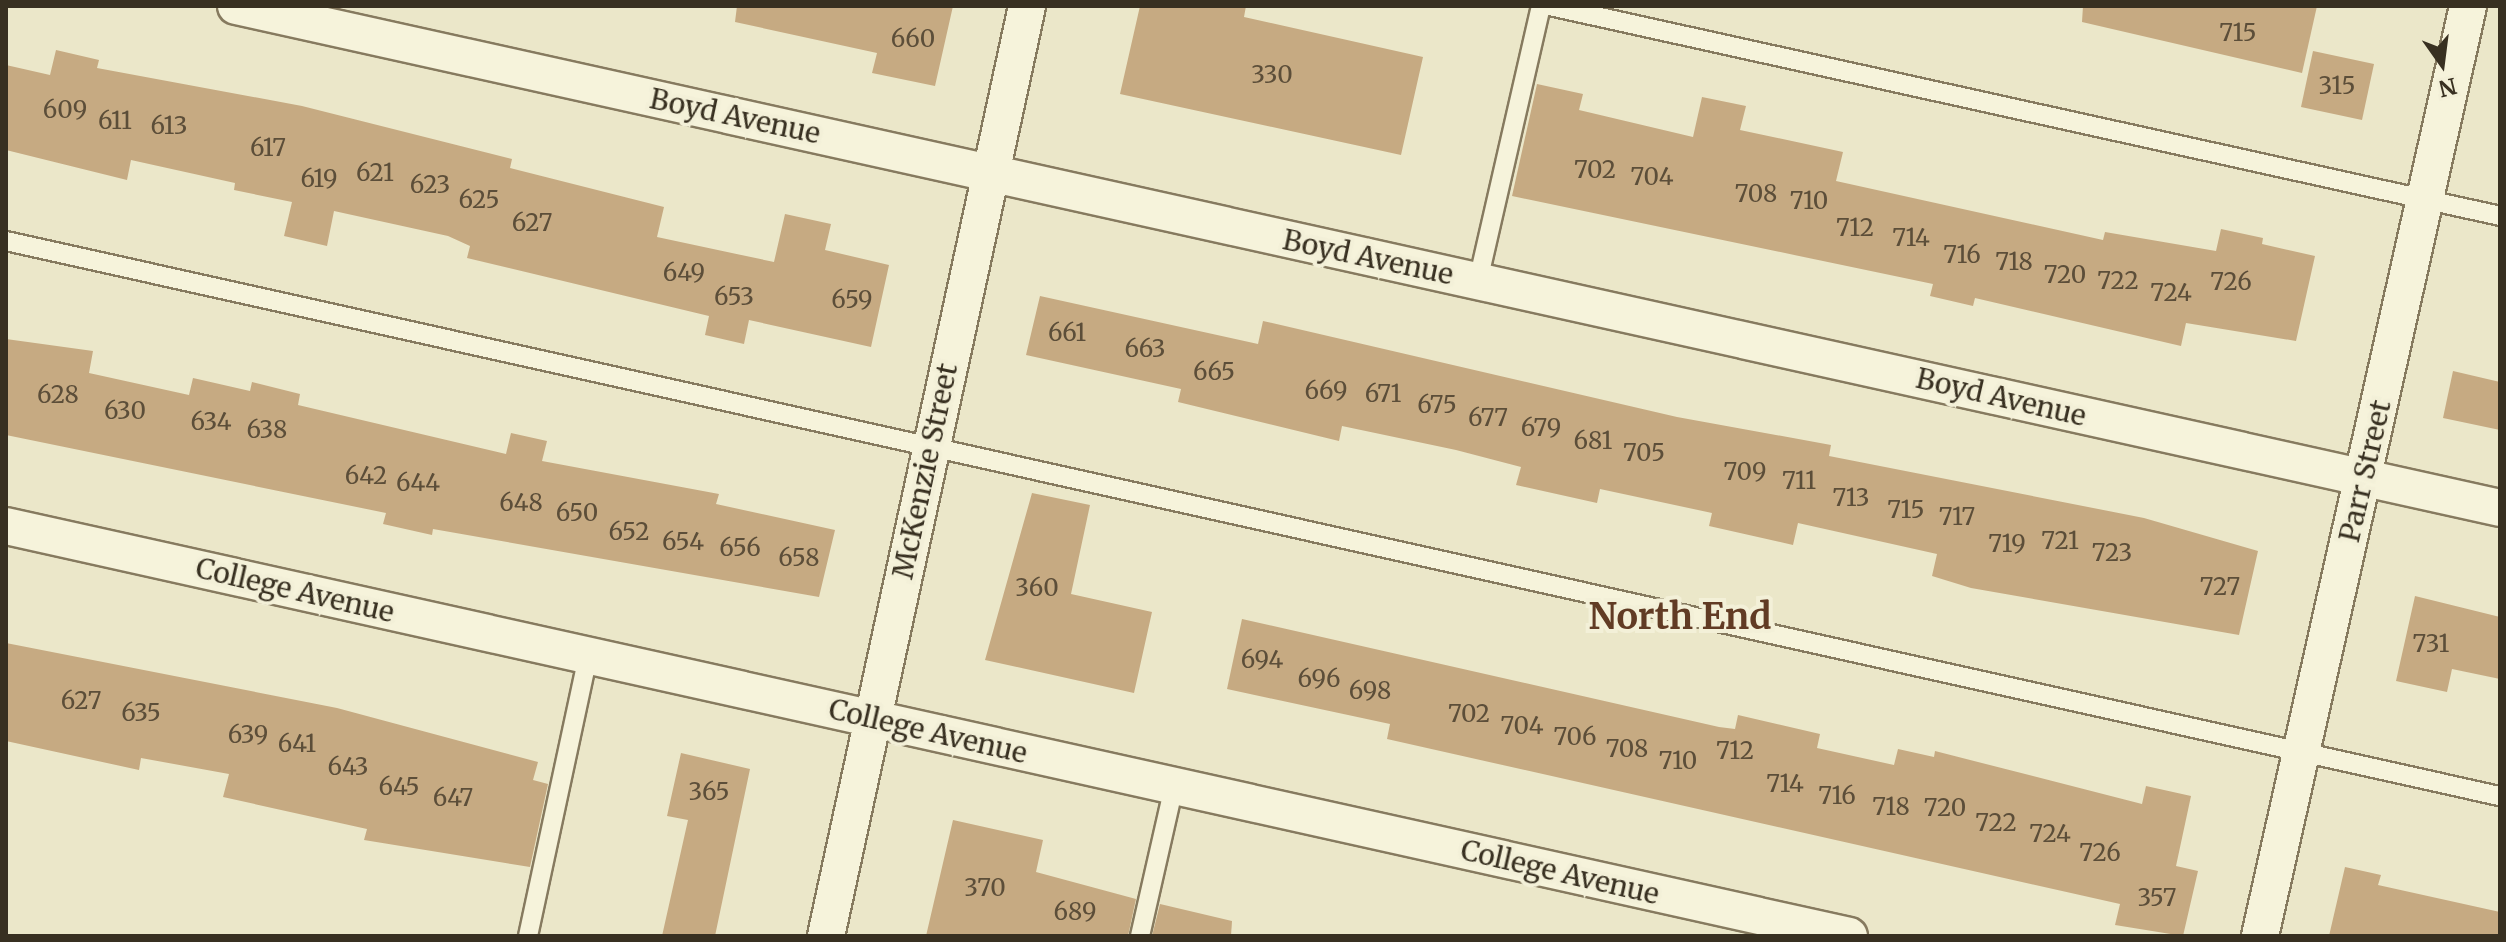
<!DOCTYPE html>
<html>
<head>
<meta charset="utf-8">
<style>
	body { margin:0 }
	#map { position:relative; width:2506px; height:942px; overflow:hidden; background:#ebe7c9; font-family:Merriweather,serif }
	div>[style] { position:absolute }
	.building>* { inset:0; background:#c6aa82 }
	.roads { filter:drop-shadow(2px 0 #867a5f) drop-shadow(-2px 0 #867a5f) drop-shadow(0 2px #867a5f) drop-shadow(0 -2px #867a5f) }
	.service>* { height:18px; margin:-9px; padding:0 9px; transform-origin:9px; border-radius:9px; background:#f6f3db }
	.minor>* { height:36px; margin:-18px; padding:0 18px; transform-origin:18px; border-radius:18px; background:#f6f3db }
	span { translate:-50% -50%; white-space:nowrap; text-align:center; line-height:1.15; -webkit-text-stroke:8px #f3f0d8; paint-order:stroke }
	.number-label { font-size:24px; color:#5c4e39 }
	.number-label span { -webkit-text-stroke-width:0 }
	.street-label { font-size:28px; color:#383021 }
	.district-label { font-size:36px; color:#613b24; font-weight:700 }
	.frame { position:absolute; inset:0; border:8px solid #383021; pointer-events:none }
	.north { position:absolute; left:2402px; top:24px; width:80px; height:80px; -webkit-text-stroke:6px #f3f0d8; paint-order:stroke; rotate:166deg; font-size:22px; font-weight:700; line-height:32px; text-align:center; color:#383021 }
	.north::after { content:''; display:block; margin:auto; width:28px; height:36px; background:#383021; clip-path:polygon(50% 0,100% 100%,50% 72%,0 100%) }
</style>
</head>
<body>
<div id="map">
	<div class="building">
		<div style="clip-path:polygon(737px 6px,953px 6px,935px 86px,872px 73px,877px 53px,735px 22px)"></div>
		<div style="clip-path:polygon(1140px 6px,1246px 6px,1244px 17px,1423px 57px,1401px 155px,1120px 94px)"></div>
		<div style="clip-path:polygon(2083px 6px,2317px 6px,2302px 73px,2082px 22px)"></div>
		<div style="clip-path:polygon(56px 50px,99px 60px,97px 68px,302px 106px,512px 159px,510px 168px,664px 207px,657px 237px,774px 262px,785px 214px,831px 224px,825px 250px,889px 265px,871px 347px,749px 320px,744px 344px,705px 335px,709px 316px,467px 258px,470px 246px,448px 236px,334px 211px,327px 246px,284px 236px,292px 202px,234px 190px,235px 183px,131px 160px,127px 180px,6px 150px,6px 65px,50px 75px)"></div>
		<div style="clip-path:polygon(2313px 51px,2374px 64px,2362px 120px,2301px 107px)"></div>
		<div style="clip-path:polygon(1537px 84px,1583px 94px,1579px 110px,1693px 137px,1702px 97px,1746px 106px,1740px 130px,1843px 152px,1836px 181px,2103px 240px,2105px 232px,2216px 251px,2221px 229px,2263px 238px,2262px 244px,2315px 256px,2296px 341px,2186px 323px,2181px 346px,1975px 298px,1973px 306px,1930px 296px,1933px 284px,1512px 196px)"></div>
		<div style="clip-path:polygon(1040px 296px,1258px 344px,1263px 321px,1677px 417px,1831px 445px,1829px 456px,2144px 518px,2258px 551px,2239px 635px,1971px 588px,1932px 576px,1937px 554px,1798px 523px,1793px 545px,1709px 526px,1712px 513px,1600px 489px,1597px 503px,1516px 485px,1521px 467px,1456px 450px,1342px 426px,1339px 441px,1178px 402px,1181px 389px,1026px 355px)"></div>
		<div style="clip-path:polygon(6px 339px,93px 351px,89px 373px,189px 395px,193px 378px,250px 391px,252px 382px,300px 394px,298px 405px,506px 454px,511px 433px,547px 441px,542px 461px,719px 494px,716px 504px,835px 530px,819px 597px,433px 529px,432px 535px,383px 524px,386px 513px,6px 435px)"></div>
		<div style="clip-path:polygon(2453px 371px,2500px 382px,2500px 430px,2443px 418px)"></div>
		<div style="clip-path:polygon(1032px 493px,1090px 505px,1071px 594px,1152px 612px,1134px 693px,985px 660px)"></div>
		<div style="clip-path:polygon(2415px 596px,2500px 617px,2500px 679px,2452px 669px,2447px 692px,2396px 681px)"></div>
		<div style="clip-path:polygon(1242px 619px,1719px 727px,1735px 729px,1738px 715px,1820px 734px,1817px 748px,1894px 765px,1898px 749px,1934px 757px,1935px 751px,2142px 804px,2146px 786px,2191px 796px,2176px 866px,2198px 871px,2183px 936px,2115px 925px,2120px 904px,1387px 739px,1390px 724px,1227px 689px)"></div>
		<div style="clip-path:polygon(6px 643px,337px 708px,538px 762px,533px 780px,548px 784px,530px 867px,364px 840px,367px 829px,223px 797px,229px 774px,141px 758px,139px 770px,6px 741px)"></div>
		<div style="clip-path:polygon(681px 753px,750px 769px,715px 936px,662px 936px,688px 820px,667px 816px)"></div>
		<div style="clip-path:polygon(953px 820px,1043px 840px,1036px 872px,1136px 899px,1128px 936px,926px 936px)"></div>
		<div style="clip-path:polygon(2345px 867px,2381px 875px,2378px 885px,2500px 912px,2500px 936px,2329px 936px)"></div>
		<div style="clip-path:polygon(1160px 904px,1232px 921px,1231px 936px,1152px 936px)"></div>
	</div>
	<div class="roads">
		<div class="service">
			<div style="left:1550px;top:6px;width:973px;rotate:12.46deg"></div>
			<div style="left:6px;top:241px;width:2555px;rotate:12.55deg"></div>
			<div style="left:1478px;top:281px;width:282px;rotate:-77.1deg"></div>
			<div style="left:528px;top:936px;width:287px;rotate:-77.9deg"></div>
			<div style="left:1140px;top:936px;width:154px;rotate:-77.2deg"></div>
		</div>
		<div class="minor">
			<div style="left:236px;top:6px;width:2319px;rotate:12.5deg"></div>
			<div style="left:6px;top:526px;width:1888px;rotate:12.54deg"></div>
			<div style="left:826px;top:936px;width:951px;rotate:-77.8deg"></div>
			<div style="left:2260px;top:936px;width:953px;rotate:-77.39deg"></div>
		</div>
	</div>
	<div class="number-label">
		<span style="left:2238px;top:33px">715</span>
		<span style="left:913px;top:39px">660</span>
		<span style="left:1272px;top:75px">330</span>
		<span style="left:2337px;top:86px">315</span>
		<span style="left:65px;top:110px">609</span>
		<span style="left:115px;top:121px">611</span>
		<span style="left:169px;top:126px">613</span>
		<span style="left:268px;top:148px">617</span>
		<span style="left:1595px;top:170px">702</span>
		<span style="left:375px;top:173px">621</span>
		<span style="left:1652px;top:177px">704</span>
		<span style="left:319px;top:179px">619</span>
		<span style="left:430px;top:185px">623</span>
		<span style="left:1756px;top:194px">708</span>
		<span style="left:479px;top:200px">625</span>
		<span style="left:1809px;top:201px">710</span>
		<span style="left:532px;top:223px">627</span>
		<span style="left:1855px;top:228px">712</span>
		<span style="left:1911px;top:238px">714</span>
		<span style="left:1962px;top:255px">716</span>
		<span style="left:2014px;top:262px">718</span>
		<span style="left:684px;top:273px">649</span>
		<span style="left:2065px;top:275px">720</span>
		<span style="left:2118px;top:281px">722</span>
		<span style="left:2231px;top:282px">726</span>
		<span style="left:2171px;top:293px">724</span>
		<span style="left:734px;top:297px">653</span>
		<span style="left:852px;top:300px">659</span>
		<span style="left:1067px;top:333px">661</span>
		<span style="left:1145px;top:349px">663</span>
		<span style="left:1214px;top:372px">665</span>
		<span style="left:1326px;top:391px">669</span>
		<span style="left:1383px;top:394px">671</span>
		<span style="left:58px;top:395px">628</span>
		<span style="left:1437px;top:405px">675</span>
		<span style="left:125px;top:411px">630</span>
		<span style="left:1488px;top:418px">677</span>
		<span style="left:211px;top:422px">634</span>
		<span style="left:1541px;top:428px">679</span>
		<span style="left:267px;top:430px">638</span>
		<span style="left:1593px;top:441px">681</span>
		<span style="left:1644px;top:453px">705</span>
		<span style="left:1745px;top:472px">709</span>
		<span style="left:366px;top:476px">642</span>
		<span style="left:1799px;top:481px">711</span>
		<span style="left:418px;top:483px">644</span>
		<span style="left:1851px;top:498px">713</span>
		<span style="left:521px;top:503px">648</span>
		<span style="left:1906px;top:510px">715</span>
		<span style="left:577px;top:513px">650</span>
		<span style="left:1957px;top:517px">717</span>
		<span style="left:629px;top:532px">652</span>
		<span style="left:2060px;top:541px">721</span>
		<span style="left:683px;top:542px">654</span>
		<span style="left:2007px;top:544px">719</span>
		<span style="left:740px;top:548px">656</span>
		<span style="left:2112px;top:553px">723</span>
		<span style="left:799px;top:558px">658</span>
		<span style="left:2220px;top:587px">727</span>
		<span style="left:1037px;top:588px">360</span>
		<span style="left:2431px;top:644px">731</span>
		<span style="left:1262px;top:660px">694</span>
		<span style="left:1319px;top:679px">696</span>
		<span style="left:1370px;top:691px">698</span>
		<span style="left:81px;top:701px">627</span>
		<span style="left:141px;top:713px">635</span>
		<span style="left:1469px;top:714px">702</span>
		<span style="left:1522px;top:726px">704</span>
		<span style="left:248px;top:735px">639</span>
		<span style="left:1575px;top:737px">706</span>
		<span style="left:297px;top:744px">641</span>
		<span style="left:1627px;top:749px">708</span>
		<span style="left:1735px;top:751px">712</span>
		<span style="left:1678px;top:761px">710</span>
		<span style="left:348px;top:767px">643</span>
		<span style="left:1785px;top:784px">714</span>
		<span style="left:399px;top:787px">645</span>
		<span style="left:709px;top:792px">365</span>
		<span style="left:1837px;top:796px">716</span>
		<span style="left:453px;top:798px">647</span>
		<span style="left:1891px;top:807px">718</span>
		<span style="left:1945px;top:808px">720</span>
		<span style="left:1996px;top:823px">722</span>
		<span style="left:2050px;top:834px">724</span>
		<span style="left:2100px;top:853px">726</span>
		<span style="left:985px;top:888px">370</span>
		<span style="left:2157px;top:898px">357</span>
		<span style="left:1075px;top:912px">689</span>
	</div>
	<div class="street-label">
		<span style="left:735px;top:116px;rotate:12deg">Boyd Avenue</span>
		<span style="left:1368px;top:257px;rotate:12deg">Boyd Avenue</span>
		<span style="left:2001px;top:397px;rotate:13deg">Boyd Avenue</span>
		<span style="left:925px;top:471px;rotate:-78deg">McKenzie Street</span>
		<span style="left:2365px;top:471px;rotate:-77deg">Parr Street</span>
		<span style="left:295px;top:590px;rotate:13deg">College Avenue</span>
		<span style="left:928px;top:731px;rotate:13deg">College Avenue</span>
		<span style="left:1560px;top:872px;rotate:13deg">College Avenue</span>
	</div>
	<div class="district-label">
		<span style="left:1680px;top:617px">North End</span>
	</div>
	<div class="frame"></div>
	<div class="north">N</div>
</div>
</body>
</html>
